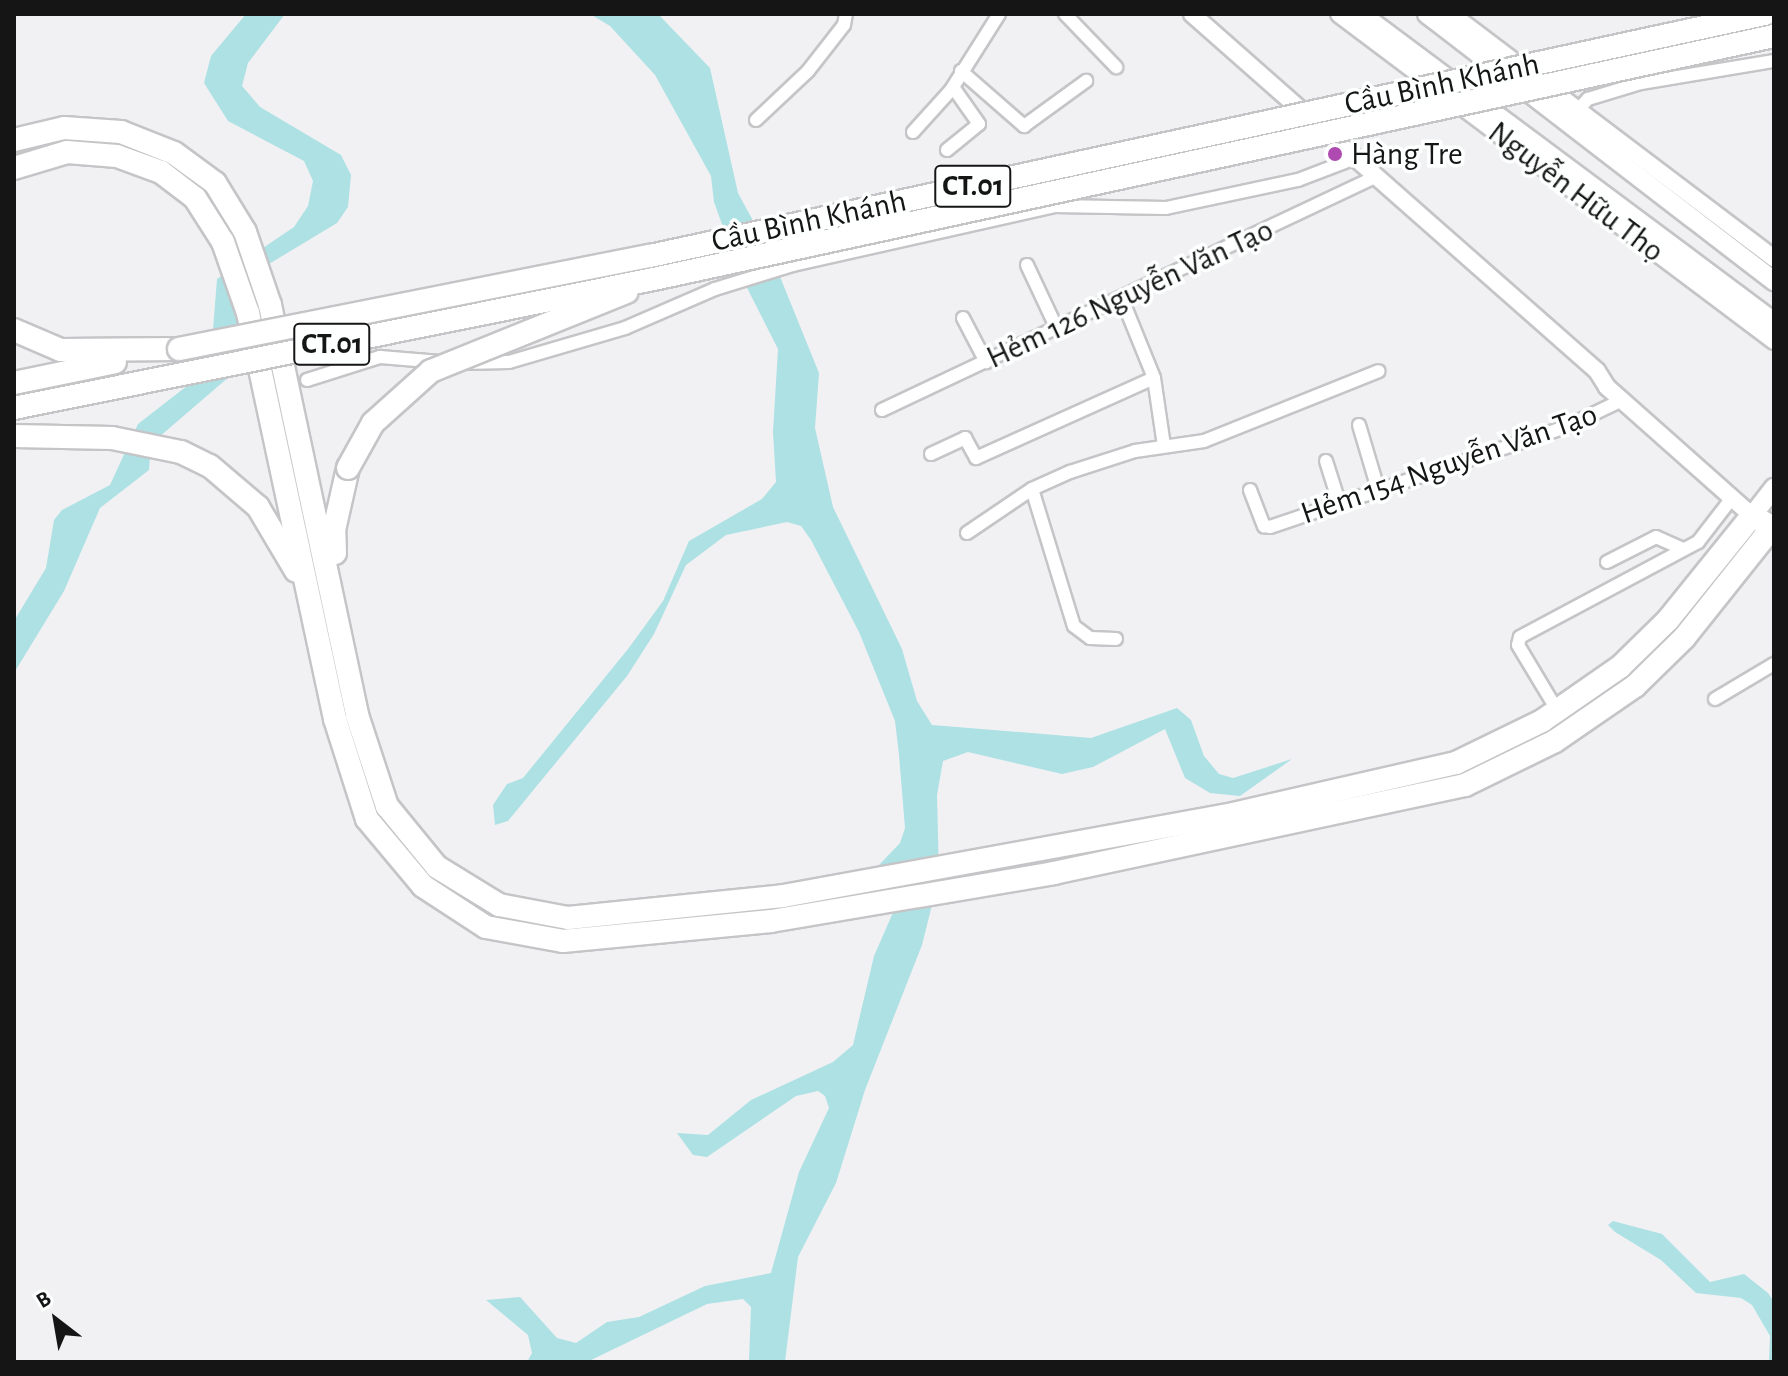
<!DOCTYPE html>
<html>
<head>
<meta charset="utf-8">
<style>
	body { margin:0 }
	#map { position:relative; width:1788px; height:1376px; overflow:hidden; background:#f1f1f4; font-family:"Alegreya Sans",sans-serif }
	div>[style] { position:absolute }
	.water>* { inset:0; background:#ade1e4 }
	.roads { filter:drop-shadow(2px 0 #c5c5c8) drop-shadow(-2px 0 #c5c5c8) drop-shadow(0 2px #c5c5c8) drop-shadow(0 -2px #c5c5c8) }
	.minor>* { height:12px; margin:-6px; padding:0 6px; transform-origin:6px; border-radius:6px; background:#fff }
	.secondary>* { height:16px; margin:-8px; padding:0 8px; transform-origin:8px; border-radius:8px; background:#fff }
	.primary>* { height:18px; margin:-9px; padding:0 9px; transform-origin:9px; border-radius:9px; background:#fff }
	.motorway>* { height:22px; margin:-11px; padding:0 11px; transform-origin:11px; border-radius:11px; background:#fff }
	.bridges { filter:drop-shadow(2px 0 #c5c5c8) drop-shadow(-2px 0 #c5c5c8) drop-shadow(0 2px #c5c5c8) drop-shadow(0 -2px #c5c5c8) }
	.motorway-bridge>* { height:22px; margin:-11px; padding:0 11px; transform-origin:11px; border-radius:11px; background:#fff }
	.dots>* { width:22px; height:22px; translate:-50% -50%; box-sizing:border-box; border:4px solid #feffff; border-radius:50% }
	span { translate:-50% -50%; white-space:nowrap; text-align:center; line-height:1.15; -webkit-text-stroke:7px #feffff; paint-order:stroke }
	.shield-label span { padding:2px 6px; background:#feffff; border:2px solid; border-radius:6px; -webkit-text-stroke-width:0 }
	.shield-label { font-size:30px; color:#151516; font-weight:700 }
	.street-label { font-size:32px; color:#151516 }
	.poi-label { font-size:32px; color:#151516 }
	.left { translate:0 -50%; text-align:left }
	.frame { position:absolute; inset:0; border:16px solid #151516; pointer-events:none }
	.north { position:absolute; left:16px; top:1280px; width:80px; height:80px; -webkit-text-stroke:6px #feffff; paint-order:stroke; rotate:329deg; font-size:22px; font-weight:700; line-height:32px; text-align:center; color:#151516 }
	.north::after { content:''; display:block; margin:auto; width:28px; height:36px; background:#151516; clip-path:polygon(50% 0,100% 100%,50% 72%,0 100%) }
</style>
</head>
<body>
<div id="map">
	<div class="water">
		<div style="clip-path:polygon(246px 14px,285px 14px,248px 63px,242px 86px,260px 107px,341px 155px,351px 175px,348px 207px,337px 223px,254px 273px,230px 376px,151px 444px,149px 470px,100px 508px,64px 591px,14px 673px,14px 621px,46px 568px,54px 520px,62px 510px,110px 485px,138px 424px,192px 382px,212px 342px,217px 279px,294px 227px,308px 206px,313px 181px,304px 161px,228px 121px,204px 83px,211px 56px)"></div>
		<div style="clip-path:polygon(590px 14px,658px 14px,710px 68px,738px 193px,770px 252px,819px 373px,815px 428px,833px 507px,902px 649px,917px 701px,932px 725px,1091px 738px,1177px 708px,1191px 720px,1204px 756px,1219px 774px,1233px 778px,1292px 759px,1240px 796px,1210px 793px,1185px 778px,1165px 729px,1093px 767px,1062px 774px,968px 752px,943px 761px,937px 795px,939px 877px,922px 945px,865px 1090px,836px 1183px,798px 1257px,785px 1362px,749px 1362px,751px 1307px,743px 1299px,707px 1304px,587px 1362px,527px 1362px,532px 1353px,528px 1335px,486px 1300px,520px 1297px,557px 1338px,576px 1343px,607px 1322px,639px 1317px,705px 1286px,771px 1273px,799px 1172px,829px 1108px,825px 1096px,818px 1091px,796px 1096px,707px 1157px,693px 1155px,677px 1133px,708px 1135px,751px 1100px,833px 1062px,853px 1045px,874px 956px,905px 885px,893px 884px,871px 900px,823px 908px,859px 886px,900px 843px,905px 828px,899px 755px,895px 721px,859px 632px,811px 540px,801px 526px,787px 522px,726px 535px,686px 565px,654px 634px,627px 676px,508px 821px,495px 825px,493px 805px,507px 784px,523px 778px,628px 649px,663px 601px,689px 541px,762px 499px,776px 482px,773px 432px,778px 349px,740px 274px,714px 202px,711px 176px,655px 75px,610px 26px)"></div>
		<div style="clip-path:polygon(1613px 1221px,1662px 1234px,1710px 1282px,1744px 1274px,1768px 1293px,1774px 1302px,1774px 1362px,1769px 1362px,1770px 1336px,1752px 1305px,1741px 1298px,1696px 1293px,1661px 1260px,1615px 1232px,1608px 1225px)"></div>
	</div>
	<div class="roads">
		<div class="minor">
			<div style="left:1065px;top:14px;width:74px;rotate:46.1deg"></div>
			<div style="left:961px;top:71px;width:84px;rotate:41.1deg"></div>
			<div style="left:1024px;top:126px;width:77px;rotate:-36deg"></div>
			<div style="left:1578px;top:110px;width:15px;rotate:-48deg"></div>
			<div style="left:1588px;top:99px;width:55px;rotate:-16.8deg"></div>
			<div style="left:1641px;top:83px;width:135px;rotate:-9.4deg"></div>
			<div style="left:756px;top:120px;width:71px;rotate:-43.3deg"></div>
			<div style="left:808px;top:71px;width:58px;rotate:-52deg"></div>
			<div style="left:844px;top:25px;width:11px;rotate:-80deg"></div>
			<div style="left:913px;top:132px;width:57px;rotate:-47.9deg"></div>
			<div style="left:951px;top:90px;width:90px;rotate:-57.7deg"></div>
			<div style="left:947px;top:150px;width:41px;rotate:-39.1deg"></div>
			<div style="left:979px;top:124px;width:45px;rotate:-125.1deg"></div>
			<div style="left:1027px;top:265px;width:71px;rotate:64.9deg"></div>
			<div style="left:1122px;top:299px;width:85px;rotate:67.9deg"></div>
			<div style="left:1154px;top:378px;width:69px;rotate:81.6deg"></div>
			<div style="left:963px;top:318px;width:50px;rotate:62.4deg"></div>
			<div style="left:463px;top:363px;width:46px;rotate:-1.2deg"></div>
			<div style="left:509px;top:362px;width:121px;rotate:-16.3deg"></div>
			<div style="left:625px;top:328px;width:98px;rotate:-23.4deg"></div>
			<div style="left:715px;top:289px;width:82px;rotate:-17.1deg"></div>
			<div style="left:793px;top:265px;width:269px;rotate:-12.7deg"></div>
			<div style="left:1055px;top:206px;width:111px;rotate:1deg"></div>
			<div style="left:1166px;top:208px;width:135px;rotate:-12deg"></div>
			<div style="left:1298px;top:180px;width:59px;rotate:-20.9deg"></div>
			<div style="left:307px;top:380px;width:77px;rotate:-17.5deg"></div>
			<div style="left:380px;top:357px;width:61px;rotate:4.7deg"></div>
			<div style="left:882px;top:410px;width:548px;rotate:-25.3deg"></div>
			<div style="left:1359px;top:425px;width:67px;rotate:73.5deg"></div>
			<div style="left:931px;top:454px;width:38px;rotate:-25deg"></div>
			<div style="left:965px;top:438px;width:23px;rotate:61deg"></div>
			<div style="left:976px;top:458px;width:195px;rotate:-24.2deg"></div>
			<div style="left:1326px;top:461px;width:43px;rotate:72.4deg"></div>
			<div style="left:1032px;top:489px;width:143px;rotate:73deg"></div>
			<div style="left:1074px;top:626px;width:20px;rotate:37deg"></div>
			<div style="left:1090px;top:638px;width:26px;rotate:2deg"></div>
			<div style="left:1250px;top:490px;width:39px;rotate:69deg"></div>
			<div style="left:1264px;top:526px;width:6px;rotate:9deg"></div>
			<div style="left:1270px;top:527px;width:312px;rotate:-18.7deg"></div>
			<div style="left:1566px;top:427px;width:62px;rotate:-25.7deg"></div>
			<div style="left:967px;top:533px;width:78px;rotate:-34.1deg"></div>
			<div style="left:1032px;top:489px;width:42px;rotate:-24.1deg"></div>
			<div style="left:1070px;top:472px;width:68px;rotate:-17.9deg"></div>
			<div style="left:1135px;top:451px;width:70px;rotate:-8.2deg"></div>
			<div style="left:1204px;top:441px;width:188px;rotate:-21.8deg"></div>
			<div style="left:1607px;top:562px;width:55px;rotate:-27deg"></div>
			<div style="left:1656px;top:537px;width:27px;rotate:24deg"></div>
			<div style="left:1715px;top:699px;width:69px;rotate:-30.7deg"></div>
			<div style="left:1551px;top:700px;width:64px;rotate:-121deg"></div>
			<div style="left:1518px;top:645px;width:8px;rotate:-76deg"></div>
			<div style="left:1520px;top:637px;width:202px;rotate:-28.1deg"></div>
			<div style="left:1698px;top:542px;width:56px;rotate:-52.3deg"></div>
		</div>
		<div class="secondary">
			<div style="left:1192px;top:14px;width:540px;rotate:41.4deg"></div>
			<div style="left:1597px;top:371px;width:19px;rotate:58deg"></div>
			<div style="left:1607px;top:387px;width:203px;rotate:41.6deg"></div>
			<div style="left:1339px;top:14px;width:544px;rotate:36.93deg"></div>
			<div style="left:1451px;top:14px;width:405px;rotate:37.1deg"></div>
		</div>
		<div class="primary">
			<div style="left:1361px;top:14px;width:515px;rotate:36.71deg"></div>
			<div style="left:1427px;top:14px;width:438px;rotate:37.6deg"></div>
			<div style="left:1752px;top:516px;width:36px;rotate:-52deg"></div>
		</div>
		<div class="motorway">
			<div style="left:14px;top:140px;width:51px;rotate:-13.5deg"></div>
			<div style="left:64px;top:128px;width:57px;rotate:4deg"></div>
			<div style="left:121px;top:132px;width:57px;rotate:21.6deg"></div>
			<div style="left:174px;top:153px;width:51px;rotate:36.2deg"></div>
			<div style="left:215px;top:183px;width:57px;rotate:58.5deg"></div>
			<div style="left:245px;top:232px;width:77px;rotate:71.1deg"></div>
			<div style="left:270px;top:305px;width:419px;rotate:78deg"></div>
			<div style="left:357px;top:715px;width:96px;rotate:71.8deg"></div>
			<div style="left:387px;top:806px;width:79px;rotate:50.7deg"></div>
			<div style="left:437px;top:867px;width:73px;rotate:31.5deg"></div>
			<div style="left:499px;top:905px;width:70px;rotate:10.7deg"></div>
			<div style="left:568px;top:918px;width:216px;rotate:-5.8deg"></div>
			<div style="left:783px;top:896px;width:448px;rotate:-10.3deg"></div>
			<div style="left:1224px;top:816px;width:238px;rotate:-12.9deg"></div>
			<div style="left:1456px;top:763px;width:96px;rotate:-26deg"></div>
			<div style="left:1542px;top:721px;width:95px;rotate:-34.7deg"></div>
			<div style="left:1620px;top:667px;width:67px;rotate:-44.4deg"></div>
			<div style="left:1668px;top:620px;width:134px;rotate:-51.1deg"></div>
			<div style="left:1752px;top:516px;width:25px;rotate:29deg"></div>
			<div style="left:14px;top:168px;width:55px;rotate:-16.8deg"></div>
			<div style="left:67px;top:152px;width:50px;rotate:4.6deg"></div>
			<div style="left:117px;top:156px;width:47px;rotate:20deg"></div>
			<div style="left:161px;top:172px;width:43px;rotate:37.4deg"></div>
			<div style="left:195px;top:198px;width:52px;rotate:57.5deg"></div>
			<div style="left:223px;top:242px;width:75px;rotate:70.6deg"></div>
			<div style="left:248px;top:313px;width:415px;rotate:77.9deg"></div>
			<div style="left:335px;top:719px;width:105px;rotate:72.3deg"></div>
			<div style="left:367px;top:819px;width:87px;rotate:50.1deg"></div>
			<div style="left:423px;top:886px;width:75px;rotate:33.1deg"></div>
			<div style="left:486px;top:927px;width:78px;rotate:10.3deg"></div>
			<div style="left:563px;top:941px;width:209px;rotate:-5.5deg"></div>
			<div style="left:771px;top:921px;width:287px;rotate:-9.6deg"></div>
			<div style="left:1054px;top:873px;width:420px;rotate:-12.1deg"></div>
			<div style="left:1465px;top:785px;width:100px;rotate:-26.1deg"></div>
			<div style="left:1555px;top:741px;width:97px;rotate:-34.5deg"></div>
			<div style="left:1635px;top:686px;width:69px;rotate:-44.4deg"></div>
			<div style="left:1684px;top:638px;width:137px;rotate:-51.5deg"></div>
			<div style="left:14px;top:330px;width:51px;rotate:23.1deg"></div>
			<div style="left:61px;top:350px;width:118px;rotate:-0.5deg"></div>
			<div style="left:14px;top:383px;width:103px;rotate:-11.7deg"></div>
			<div style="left:14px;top:436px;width:98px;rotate:1.2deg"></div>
			<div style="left:112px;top:438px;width:70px;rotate:11.5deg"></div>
			<div style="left:181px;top:452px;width:32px;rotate:26deg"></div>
			<div style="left:210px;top:466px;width:63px;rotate:40.5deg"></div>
			<div style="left:258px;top:507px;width:74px;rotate:59.3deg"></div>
			<div style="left:335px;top:553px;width:23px;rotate:-92deg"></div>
			<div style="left:334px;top:530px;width:64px;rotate:-77.3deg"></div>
		</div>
	</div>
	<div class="bridges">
		<div class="motorway-bridge">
			<div style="left:179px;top:349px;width:480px;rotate:-11.2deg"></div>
			<div style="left:650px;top:256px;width:1141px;rotate:-12.25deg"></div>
			<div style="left:14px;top:408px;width:648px;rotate:-11.4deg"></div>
			<div style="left:649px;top:280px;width:1151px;rotate:-12.24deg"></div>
			<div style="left:348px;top:468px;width:51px;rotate:-60.9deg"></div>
			<div style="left:373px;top:423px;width:78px;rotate:-41.9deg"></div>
			<div style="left:431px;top:371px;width:211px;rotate:-22deg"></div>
		</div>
	</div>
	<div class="dots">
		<div style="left:1335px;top:154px;background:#ae4ab0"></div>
	</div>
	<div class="shield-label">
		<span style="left:973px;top:186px">CT.01</span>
		<span style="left:332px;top:344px">CT.01</span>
	</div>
	<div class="street-label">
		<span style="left:1442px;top:84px;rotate:-12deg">Cầu Bình Khánh</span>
		<span style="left:1576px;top:192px;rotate:37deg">Nguyễn Hữu Thọ</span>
		<span style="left:809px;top:221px;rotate:-12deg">Cầu Bình Khánh</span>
		<span style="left:1130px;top:294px;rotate:-25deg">Hẻm 126 Nguyễn Văn Tạo</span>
		<span style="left:1449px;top:464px;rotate:-19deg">Hẻm 154 Nguyễn Văn Tạo</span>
	</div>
	<div class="poi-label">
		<span class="left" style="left:1351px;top:154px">Hàng Tre</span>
	</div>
	<div class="frame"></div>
	<div class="north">B</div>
</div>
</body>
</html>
